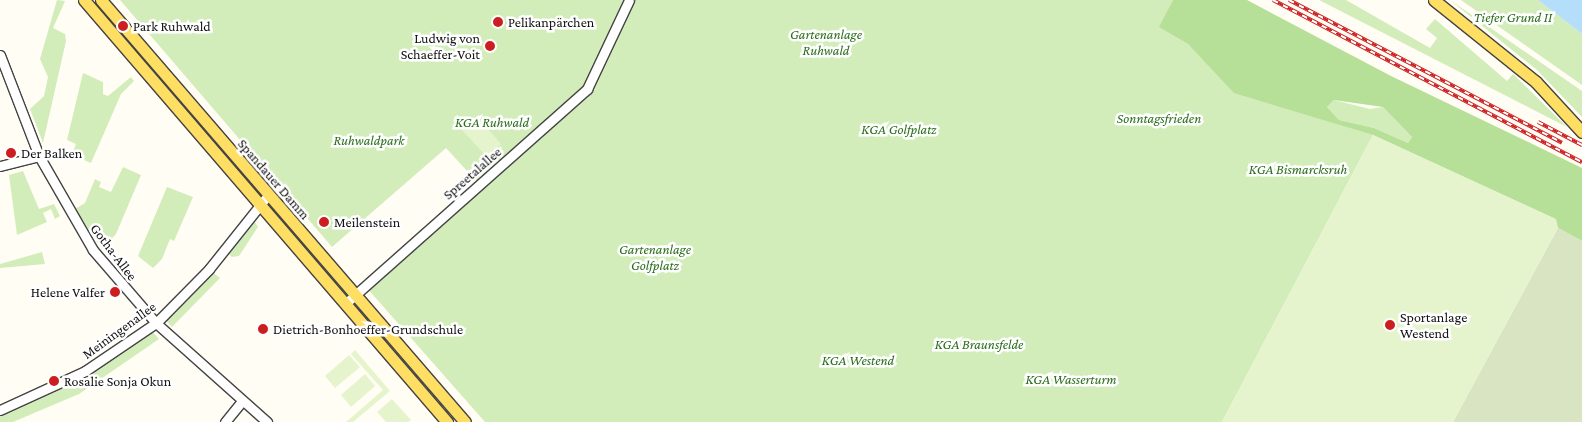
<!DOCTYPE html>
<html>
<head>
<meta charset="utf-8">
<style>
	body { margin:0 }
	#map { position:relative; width:1582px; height:422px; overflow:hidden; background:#fffdf4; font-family:"Crimson Pro",serif }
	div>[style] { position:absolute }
	.green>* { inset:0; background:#d3edba }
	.forest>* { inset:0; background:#b6df98 }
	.cemetery>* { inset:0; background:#d8e4c2 }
	.pitch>* { inset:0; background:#e5f4cd }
	.water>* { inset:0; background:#b5defa }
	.roads { filter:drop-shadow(1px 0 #444) drop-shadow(-1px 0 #444) drop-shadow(0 1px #444) drop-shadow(0 -1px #444) }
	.minor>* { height:9px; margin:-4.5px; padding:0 4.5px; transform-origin:4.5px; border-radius:4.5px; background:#fff }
	.major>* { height:11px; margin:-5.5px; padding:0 5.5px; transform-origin:5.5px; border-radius:5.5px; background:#ffde64 }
	.rail>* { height:4px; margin-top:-2px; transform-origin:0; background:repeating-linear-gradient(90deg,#fff 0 5.5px,#cc1e21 0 11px); box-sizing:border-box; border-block:1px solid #cc1e21 }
	.dots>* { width:14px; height:14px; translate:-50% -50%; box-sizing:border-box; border:2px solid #fff; border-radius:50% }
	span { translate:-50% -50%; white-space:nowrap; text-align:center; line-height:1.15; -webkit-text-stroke:5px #fff; paint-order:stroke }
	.park-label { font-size:14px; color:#2a6e1b; font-style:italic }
	.poi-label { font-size:14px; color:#111 }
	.left { translate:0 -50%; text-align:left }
	.right { translate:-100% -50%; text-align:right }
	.street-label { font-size:14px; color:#111 }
</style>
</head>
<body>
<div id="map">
	<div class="green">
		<div style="clip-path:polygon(57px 0,65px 1px,53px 28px,65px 34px,66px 41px,43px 143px,30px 109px,44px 96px,48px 77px,40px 59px)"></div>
		<div style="clip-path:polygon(120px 0,1173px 0,1160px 27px,1188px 44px,1239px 93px,1373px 135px,1222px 422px,485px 422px,366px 287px,479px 184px,446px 148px,332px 247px)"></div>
		<div style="clip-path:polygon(1319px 0,1346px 0,1430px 48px,1437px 38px,1426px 29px,1435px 19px,1507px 81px,1513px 74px,1567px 127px)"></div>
		<div style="clip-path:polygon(1450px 0,1582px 91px,1582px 117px,1537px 70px)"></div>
		<div style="clip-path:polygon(1461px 0,1538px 0,1582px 34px,1582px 85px)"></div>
		<div style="clip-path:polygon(83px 73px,103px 82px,103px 94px,108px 96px,131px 77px,134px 81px,121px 94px,91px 163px,72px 155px,76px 144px,67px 140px)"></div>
		<div style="clip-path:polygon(1334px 100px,1370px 109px,1383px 107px,1412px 137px,1408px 143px,1374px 128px,1339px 120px,1327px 107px)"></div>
		<div style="clip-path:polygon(123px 167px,141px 175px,116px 234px,102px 249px,75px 209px,85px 203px,95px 179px,101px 182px,99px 187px,111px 192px)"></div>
		<div style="clip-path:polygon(23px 171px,39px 209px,54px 204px,60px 216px,55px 219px,51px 209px,43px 213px,47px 222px,17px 235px,9px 175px)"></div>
		<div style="clip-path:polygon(167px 187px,193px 197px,174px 241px,170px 239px,162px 259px,153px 268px,138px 256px)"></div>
		<div style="clip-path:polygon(252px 217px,258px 227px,239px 256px,232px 257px,227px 252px)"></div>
		<div style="clip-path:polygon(42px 252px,45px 264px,0 268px,0 264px)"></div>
		<div style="clip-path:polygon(211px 271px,220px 278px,172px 327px,165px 319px)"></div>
		<div style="clip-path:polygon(359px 306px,444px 404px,439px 408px,355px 309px)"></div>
		<div style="clip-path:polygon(152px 331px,159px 339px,79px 394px,13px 422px,0 422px,0 415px,98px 370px)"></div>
	</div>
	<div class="forest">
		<div style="clip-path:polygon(evenodd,1173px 0,1247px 0,1391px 76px,1582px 168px,1582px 241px,1558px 228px,1555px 219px,1373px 135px,1234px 93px,1188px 44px,1159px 27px,1173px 0,1334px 100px,1383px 107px,1412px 137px,1408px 143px,1374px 128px,1339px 120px,1327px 107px,1334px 100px)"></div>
	</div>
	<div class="cemetery">
		<div style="clip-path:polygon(1558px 228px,1582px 241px,1582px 422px,1453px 422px)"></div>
	</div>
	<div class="pitch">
		<div style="clip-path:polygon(477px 116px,501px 144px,488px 158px,462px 130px)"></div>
		<div style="clip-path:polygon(1373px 135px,1556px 219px,1558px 228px,1453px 422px,1222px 422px)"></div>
		<div style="clip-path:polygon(355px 350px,390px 391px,353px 422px,346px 422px,383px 390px,351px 354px)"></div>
		<div style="clip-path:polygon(349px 355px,360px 367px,335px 388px,325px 376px)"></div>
		<div style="clip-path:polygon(365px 374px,375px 386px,351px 407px,341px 395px)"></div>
		<div style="clip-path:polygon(392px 399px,411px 420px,408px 422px,386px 422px,377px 412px)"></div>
	</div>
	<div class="water">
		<div style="clip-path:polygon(1538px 0,1582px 0,1582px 34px)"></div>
	</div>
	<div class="roads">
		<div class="minor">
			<div style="left:0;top:55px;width:108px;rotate:68.9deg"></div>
			<div style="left:39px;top:156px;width:108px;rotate:60.1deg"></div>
			<div style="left:93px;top:250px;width:96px;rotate:49.2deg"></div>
			<div style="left:156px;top:323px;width:149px;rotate:41.7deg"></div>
			<div style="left:0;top:166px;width:40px;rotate:-14.4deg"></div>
			<div style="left:345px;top:304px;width:324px;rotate:-41.6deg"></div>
			<div style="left:587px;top:89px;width:98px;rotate:-64.7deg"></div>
			<div style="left:0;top:410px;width:94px;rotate:-24.6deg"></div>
			<div style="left:85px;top:371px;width:86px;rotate:-34.1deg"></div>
			<div style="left:156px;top:323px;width:76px;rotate:-45.5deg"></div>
			<div style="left:209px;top:269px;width:95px;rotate:-51.4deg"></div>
			<div style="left:225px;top:422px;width:26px;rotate:-51deg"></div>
		</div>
		<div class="major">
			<div style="left:84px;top:0;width:557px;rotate:49.3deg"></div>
			<div style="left:101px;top:0;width:557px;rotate:49.22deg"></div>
			<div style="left:1434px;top:0;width:131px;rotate:38.8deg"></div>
			<div style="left:1536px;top:82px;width:68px;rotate:47.4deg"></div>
		</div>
	</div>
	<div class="rail">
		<div style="left:1273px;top:0;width:349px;rotate:27.7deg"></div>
		<div style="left:1289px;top:0;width:308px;rotate:27.6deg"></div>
		<div style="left:1538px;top:122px;width:50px;rotate:27.6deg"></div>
	</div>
	<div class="dots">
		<div style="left:498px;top:22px;background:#cc1e21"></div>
		<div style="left:123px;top:26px;background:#cc1e21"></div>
		<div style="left:490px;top:46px;background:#cc1e21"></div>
		<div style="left:11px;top:153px;background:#cc1e21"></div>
		<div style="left:324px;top:222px;background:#cc1e21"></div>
		<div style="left:115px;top:292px;background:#cc1e21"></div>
		<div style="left:1390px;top:325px;background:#cc1e21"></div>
		<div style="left:263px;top:329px;background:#cc1e21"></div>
		<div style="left:54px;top:381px;background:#cc1e21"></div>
	</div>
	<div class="park-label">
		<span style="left:1513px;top:17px">Tiefer Grund II</span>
		<span style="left:826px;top:42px">Gartenanlage<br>Ruhwald</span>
		<span style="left:1159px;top:118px">Sonntagsfrieden</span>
		<span style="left:492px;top:122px">KGA Ruhwald</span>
		<span style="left:899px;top:129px">KGA Golfplatz</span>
		<span style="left:369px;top:140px">Ruhwaldpark</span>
		<span style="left:1298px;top:169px">KGA Bismarcksruh</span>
		<span style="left:655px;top:257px">Gartenanlage<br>Golfplatz</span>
		<span style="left:979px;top:344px">KGA Braunsfelde</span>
		<span style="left:858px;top:360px">KGA Westend</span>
		<span style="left:1071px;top:379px">KGA Wasserturm</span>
	</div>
	<div class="poi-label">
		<span class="left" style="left:508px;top:22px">Pelikanpärchen</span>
		<span class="left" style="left:133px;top:26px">Park Ruhwald</span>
		<span class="right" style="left:480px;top:46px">Ludwig von<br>Schaeffer-Voit</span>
		<span class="left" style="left:21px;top:153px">Der Balken</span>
		<span class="left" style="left:334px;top:222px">Meilenstein</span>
		<span class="right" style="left:105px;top:292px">Helene Valfer</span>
		<span class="left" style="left:1400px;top:325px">Sportanlage<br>Westend</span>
		<span class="left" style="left:273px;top:329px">Dietrich-Bonhoeffer-Grundschule</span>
		<span class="left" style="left:64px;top:381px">Rosalie Sonja Okun</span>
	</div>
	<div class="street-label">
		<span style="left:472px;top:173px;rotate:-41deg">Spreetalallee</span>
		<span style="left:274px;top:179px;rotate:49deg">Spandauer Damm</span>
		<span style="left:114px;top:252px;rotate:53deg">Gotha-Allee</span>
		<span style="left:119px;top:330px;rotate:-36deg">Meiningenallee</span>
	</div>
</div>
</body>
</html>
